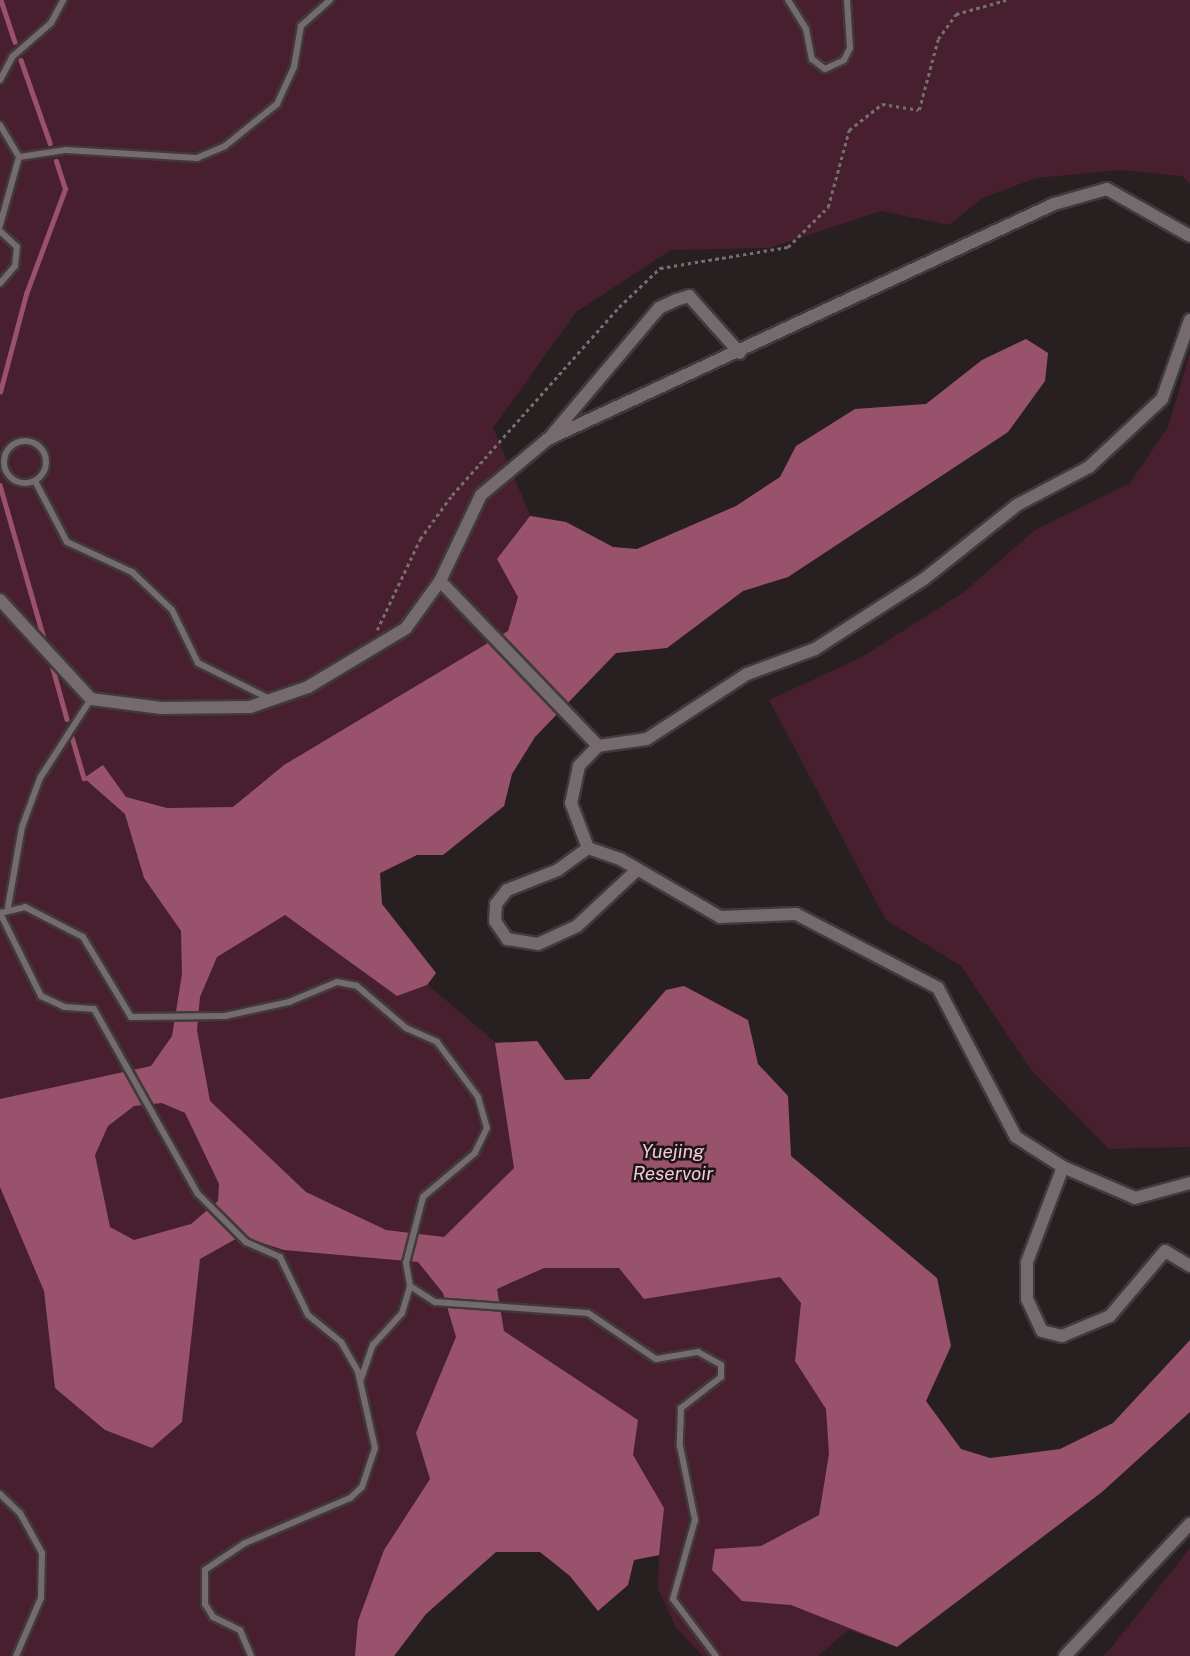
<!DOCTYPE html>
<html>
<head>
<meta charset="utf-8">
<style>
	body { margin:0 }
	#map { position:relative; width:1190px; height:1656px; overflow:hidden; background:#281f21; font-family:"Public Sans",sans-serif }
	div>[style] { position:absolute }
	.green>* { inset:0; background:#481f2e }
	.water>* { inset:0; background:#99526b }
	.stream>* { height:4.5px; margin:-2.25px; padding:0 2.25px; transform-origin:2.25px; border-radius:2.25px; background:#99526b }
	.path>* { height:2.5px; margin-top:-1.25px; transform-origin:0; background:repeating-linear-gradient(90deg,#766e70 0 3.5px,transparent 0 7px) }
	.roads { filter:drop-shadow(2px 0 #403a3c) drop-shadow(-2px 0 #403a3c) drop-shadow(0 2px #403a3c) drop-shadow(0 -2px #403a3c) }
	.service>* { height:6px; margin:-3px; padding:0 3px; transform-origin:3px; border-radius:3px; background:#756a6e }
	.service>.ring { margin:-3px; padding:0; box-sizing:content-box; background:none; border:6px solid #756a6e; border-radius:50% }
	.minor>* { height:12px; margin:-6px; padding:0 6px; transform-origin:6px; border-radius:6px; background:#756a6e }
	span { translate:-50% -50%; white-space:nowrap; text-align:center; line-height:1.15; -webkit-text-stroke:5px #1e1518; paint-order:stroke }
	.water-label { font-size:19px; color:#f4c9d6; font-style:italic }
</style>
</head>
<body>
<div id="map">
	<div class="green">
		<div style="clip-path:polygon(0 0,1190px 0,1190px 184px,1182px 176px,1120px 170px,1036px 178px,983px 198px,949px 225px,881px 211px,769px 248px,671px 250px,576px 312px,493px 428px,530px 515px,566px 522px,613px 547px,637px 549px,736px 506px,780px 477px,796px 446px,855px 409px,926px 404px,982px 360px,1026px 339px,1048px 353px,1045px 381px,1008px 432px,788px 577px,743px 591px,667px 648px,616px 653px,535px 737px,512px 774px,504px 806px,443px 855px,417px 855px,380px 874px,382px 904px,436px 973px,428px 985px,495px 1042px,537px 1041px,566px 1080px,589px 1079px,666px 990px,684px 986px,748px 1020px,758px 1064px,788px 1096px,791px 1156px,937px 1278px,951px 1346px,926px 1401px,961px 1449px,990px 1458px,1060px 1449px,1113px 1423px,1190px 1340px,1190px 1412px,1102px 1492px,897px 1647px,848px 1630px,818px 1656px,703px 1656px,676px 1628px,658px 1588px,659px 1556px,634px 1560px,628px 1585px,598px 1611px,570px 1576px,540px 1552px,496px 1552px,426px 1614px,394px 1656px,0 1656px)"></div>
		<div style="clip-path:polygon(1190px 353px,1190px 1147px,1109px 1149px,1032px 1071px,961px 966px,886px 920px,769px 700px,862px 657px,964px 592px,1035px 530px,1130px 483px,1168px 427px)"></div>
		<div style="clip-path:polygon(1190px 1548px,1190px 1656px,1102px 1656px,1112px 1647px)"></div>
	</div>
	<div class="water">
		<div style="clip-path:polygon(evenodd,1026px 339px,1048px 353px,1045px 381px,1008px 432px,788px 577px,743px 591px,667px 648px,616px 653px,535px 737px,512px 774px,504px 806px,443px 855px,417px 855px,380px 873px,382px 904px,436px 973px,427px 985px,397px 996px,285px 915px,217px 957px,200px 997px,197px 1030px,210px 1101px,306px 1192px,386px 1230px,444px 1237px,514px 1168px,495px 1043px,537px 1041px,565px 1080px,589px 1079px,666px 990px,684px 986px,748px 1020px,758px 1064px,788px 1096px,791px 1156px,937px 1278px,951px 1346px,926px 1401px,961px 1449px,990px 1458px,1060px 1449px,1113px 1423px,1190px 1340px,1190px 1412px,1102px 1492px,897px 1647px,791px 1605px,742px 1601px,712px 1570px,715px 1549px,761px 1546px,819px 1515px,829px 1454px,826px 1409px,795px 1361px,801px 1303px,780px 1277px,644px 1299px,619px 1268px,544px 1268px,497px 1289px,504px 1331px,638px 1420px,633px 1455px,664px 1508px,659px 1555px,634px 1560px,628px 1585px,598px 1611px,570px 1576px,540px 1552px,496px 1552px,426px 1614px,394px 1656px,355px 1656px,358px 1621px,384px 1550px,430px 1479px,416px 1433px,456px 1337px,443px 1293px,418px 1262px,284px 1250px,241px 1236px,200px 1259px,182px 1422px,152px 1448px,105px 1430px,55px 1388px,44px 1291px,0 1187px,0 1099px,151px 1066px,172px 1036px,182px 974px,181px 931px,144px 878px,125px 814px,84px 778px,103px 765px,126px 797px,167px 808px,233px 807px,284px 765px,508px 631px,518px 597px,497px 559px,530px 516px,566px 522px,613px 547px,637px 549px,736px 506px,780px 477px,796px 446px,855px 409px,926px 404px,982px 360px,1026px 339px,162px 1103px,185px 1113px,219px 1184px,218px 1201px,191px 1224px,134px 1240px,110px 1227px,95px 1155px,108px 1126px,134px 1106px,162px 1103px)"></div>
	</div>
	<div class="stream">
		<div style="left:1px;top:0;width:44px;rotate:71.6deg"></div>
		<div style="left:21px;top:60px;width:88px;rotate:70.7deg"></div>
		<div style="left:0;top:392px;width:101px;rotate:-75.1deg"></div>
		<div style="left:26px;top:294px;width:112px;rotate:-69.6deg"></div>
		<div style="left:65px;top:189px;width:29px;rotate:-108deg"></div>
		<div style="left:0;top:485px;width:163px;rotate:74deg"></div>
		<div style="left:52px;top:665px;width:56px;rotate:74.5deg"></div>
		<div style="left:72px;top:737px;width:43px;rotate:73.7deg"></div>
	</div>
	<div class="path">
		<div style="left:377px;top:630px;width:101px;rotate:-64.7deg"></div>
		<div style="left:420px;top:539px;width:54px;rotate:-54deg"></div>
		<div style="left:452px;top:495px;width:251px;rotate:-48.4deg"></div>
		<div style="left:619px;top:307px;width:57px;rotate:-43.6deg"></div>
		<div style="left:660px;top:268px;width:130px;rotate:-9.3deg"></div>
		<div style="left:788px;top:247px;width:57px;rotate:-45deg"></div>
		<div style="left:828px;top:207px;width:80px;rotate:-74.7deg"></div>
		<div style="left:849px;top:130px;width:42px;rotate:-38.2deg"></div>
		<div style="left:882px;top:104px;width:37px;rotate:9deg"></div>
		<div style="left:919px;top:110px;width:73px;rotate:-75deg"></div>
		<div style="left:938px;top:39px;width:31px;rotate:-54deg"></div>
		<div style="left:956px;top:14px;width:52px;rotate:-15.6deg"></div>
	</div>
	<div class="roads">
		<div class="service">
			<div style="left:788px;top:0;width:34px;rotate:58deg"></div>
			<div style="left:806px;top:29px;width:31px;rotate:79deg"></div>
			<div style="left:812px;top:59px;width:16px;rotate:38deg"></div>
			<div style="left:825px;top:69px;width:21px;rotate:-25deg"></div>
			<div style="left:844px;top:60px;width:13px;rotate:-63deg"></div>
			<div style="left:850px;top:48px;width:48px;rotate:-93.6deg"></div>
			<div style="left:0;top:80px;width:26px;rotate:-62deg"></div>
			<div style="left:12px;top:57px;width:52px;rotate:-41.1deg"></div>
			<div style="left:51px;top:23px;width:26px;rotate:-62deg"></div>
			<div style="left:0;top:125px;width:37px;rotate:59deg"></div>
			<div style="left:19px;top:157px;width:71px;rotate:105.6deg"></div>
			<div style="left:19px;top:157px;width:48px;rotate:-8.5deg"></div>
			<div style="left:66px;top:150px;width:131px;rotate:3.5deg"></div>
			<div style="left:197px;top:158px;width:30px;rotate:-23deg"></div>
			<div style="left:225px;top:146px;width:67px;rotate:-38.9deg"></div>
			<div style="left:277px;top:104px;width:41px;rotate:-65.3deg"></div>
			<div style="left:294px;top:67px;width:42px;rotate:-80.3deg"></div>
			<div style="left:301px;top:26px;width:39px;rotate:-42deg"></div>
			<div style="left:0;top:231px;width:23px;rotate:43deg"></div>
			<div style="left:17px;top:247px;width:19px;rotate:96deg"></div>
			<div style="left:15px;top:266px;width:23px;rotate:131deg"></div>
			<div class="ring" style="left:4px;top:441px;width:36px;height:36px"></div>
			<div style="left:35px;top:481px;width:69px;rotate:62.3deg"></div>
			<div style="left:67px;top:542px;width:72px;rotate:24.8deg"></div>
			<div style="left:132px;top:572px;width:55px;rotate:43.5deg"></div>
			<div style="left:172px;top:610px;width:59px;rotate:63.9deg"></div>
			<div style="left:198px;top:663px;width:80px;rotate:26.6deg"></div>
			<div style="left:8px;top:907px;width:81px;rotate:-80.1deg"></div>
			<div style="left:22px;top:827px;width:52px;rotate:-69.8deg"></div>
			<div style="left:40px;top:778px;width:94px;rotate:-57.2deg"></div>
			<div style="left:0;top:913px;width:26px;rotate:-13deg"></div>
			<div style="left:25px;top:907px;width:65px;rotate:27.3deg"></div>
			<div style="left:83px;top:937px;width:93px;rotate:59deg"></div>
			<div style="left:131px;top:1017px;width:94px;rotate:-0.6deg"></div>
			<div style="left:225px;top:1016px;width:66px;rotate:-12.3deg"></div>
			<div style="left:289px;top:1002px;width:52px;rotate:-22.6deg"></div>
			<div style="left:337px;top:982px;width:20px;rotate:11deg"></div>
			<div style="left:357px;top:986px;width:65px;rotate:40.6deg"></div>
			<div style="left:406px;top:1028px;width:34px;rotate:24deg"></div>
			<div style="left:437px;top:1042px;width:69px;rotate:53.3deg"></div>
			<div style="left:478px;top:1097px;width:32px;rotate:74deg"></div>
			<div style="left:487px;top:1128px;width:28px;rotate:116deg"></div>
			<div style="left:475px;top:1153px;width:68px;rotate:139.8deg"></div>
			<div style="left:423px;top:1197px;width:68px;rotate:104.4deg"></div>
			<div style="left:406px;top:1263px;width:23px;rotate:80deg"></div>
			<div style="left:410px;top:1286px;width:30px;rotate:33deg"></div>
			<div style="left:435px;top:1302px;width:153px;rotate:4.1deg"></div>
			<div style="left:588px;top:1313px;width:82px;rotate:34.1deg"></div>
			<div style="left:656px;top:1359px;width:43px;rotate:-9.5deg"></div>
			<div style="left:698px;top:1352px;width:26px;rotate:29deg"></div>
			<div style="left:721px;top:1365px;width:12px;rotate:90deg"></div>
			<div style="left:721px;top:1377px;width:51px;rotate:142.2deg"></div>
			<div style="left:681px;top:1408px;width:38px;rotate:92deg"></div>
			<div style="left:680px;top:1446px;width:76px;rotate:78.5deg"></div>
			<div style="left:695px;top:1520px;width:82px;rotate:105.6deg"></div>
			<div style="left:673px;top:1599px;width:71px;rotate:53deg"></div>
			<div style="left:0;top:913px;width:93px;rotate:63.7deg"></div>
			<div style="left:41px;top:996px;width:26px;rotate:25deg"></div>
			<div style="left:65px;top:1007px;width:29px;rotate:4deg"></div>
			<div style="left:94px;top:1009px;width:212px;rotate:60.7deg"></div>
			<div style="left:198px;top:1194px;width:68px;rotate:45deg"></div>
			<div style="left:246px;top:1242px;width:37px;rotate:24deg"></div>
			<div style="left:280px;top:1257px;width:64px;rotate:64.2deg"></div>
			<div style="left:308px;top:1315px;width:43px;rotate:39.3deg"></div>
			<div style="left:341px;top:1342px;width:34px;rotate:60deg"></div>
			<div style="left:358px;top:1372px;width:78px;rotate:77.4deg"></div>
			<div style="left:375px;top:1448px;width:41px;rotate:108.4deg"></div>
			<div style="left:362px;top:1487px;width:16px;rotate:137deg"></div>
			<div style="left:350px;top:1498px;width:114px;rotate:156.8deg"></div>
			<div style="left:245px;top:1543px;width:48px;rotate:146deg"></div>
			<div style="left:205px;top:1570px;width:34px;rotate:90deg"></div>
			<div style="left:205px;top:1604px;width:15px;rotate:58deg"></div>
			<div style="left:213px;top:1617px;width:30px;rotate:26deg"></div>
			<div style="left:240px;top:1630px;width:28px;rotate:67deg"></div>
			<div style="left:361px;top:1379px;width:36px;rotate:-71deg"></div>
			<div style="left:373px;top:1345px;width:43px;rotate:-47.8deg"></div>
			<div style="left:402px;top:1313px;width:28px;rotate:-73deg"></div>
			<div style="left:0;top:1494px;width:28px;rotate:44deg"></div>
			<div style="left:20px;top:1513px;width:46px;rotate:61.2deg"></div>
			<div style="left:42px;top:1553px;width:45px;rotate:91.3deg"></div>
			<div style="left:41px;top:1598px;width:63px;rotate:113.3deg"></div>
		</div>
		<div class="minor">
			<div style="left:1190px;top:320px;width:84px;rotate:109.5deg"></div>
			<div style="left:1162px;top:399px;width:100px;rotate:137deg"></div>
			<div style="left:1089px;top:467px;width:81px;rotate:152.2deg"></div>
			<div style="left:1017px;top:505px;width:119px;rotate:141.5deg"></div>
			<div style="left:924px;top:579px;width:130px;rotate:147.3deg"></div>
			<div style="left:815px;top:649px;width:72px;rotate:159.8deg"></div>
			<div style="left:747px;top:674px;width:119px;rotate:147deg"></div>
			<div style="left:647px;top:739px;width:49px;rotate:171.9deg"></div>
			<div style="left:598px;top:746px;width:28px;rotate:134deg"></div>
			<div style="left:579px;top:766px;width:38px;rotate:102deg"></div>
			<div style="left:571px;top:803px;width:48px;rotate:69.3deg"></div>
			<div style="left:588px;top:848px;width:34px;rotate:19deg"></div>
			<div style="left:620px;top:859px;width:116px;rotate:30.1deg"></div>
			<div style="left:720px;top:917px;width:76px;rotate:-2.3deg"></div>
			<div style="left:796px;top:914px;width:160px;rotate:27.5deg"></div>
			<div style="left:938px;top:988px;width:168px;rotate:62.4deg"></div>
			<div style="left:1016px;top:1137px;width:56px;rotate:32.6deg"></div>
			<div style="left:1063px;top:1167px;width:78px;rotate:23.3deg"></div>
			<div style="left:1135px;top:1198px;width:57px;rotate:-15.3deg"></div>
			<div style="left:551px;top:436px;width:167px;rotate:-49.8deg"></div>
			<div style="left:659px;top:308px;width:19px;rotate:-25deg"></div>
			<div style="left:676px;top:300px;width:14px;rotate:-17deg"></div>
			<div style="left:689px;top:296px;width:76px;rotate:48.2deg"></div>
			<div style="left:440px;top:581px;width:228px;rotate:46.2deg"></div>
			<div style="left:0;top:600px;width:134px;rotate:47.4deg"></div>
			<div style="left:91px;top:699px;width:71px;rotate:7.3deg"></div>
			<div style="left:161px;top:708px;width:89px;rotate:-0.6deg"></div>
			<div style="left:250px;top:707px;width:61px;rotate:-19deg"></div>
			<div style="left:308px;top:687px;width:114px;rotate:-31deg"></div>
			<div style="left:406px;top:628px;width:58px;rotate:-54.1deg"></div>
			<div style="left:440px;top:581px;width:95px;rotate:-64.5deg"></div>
			<div style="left:481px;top:495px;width:87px;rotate:-39.9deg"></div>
			<div style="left:548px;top:439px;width:558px;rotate:-24.91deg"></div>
			<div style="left:1054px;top:204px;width:55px;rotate:-15.8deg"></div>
			<div style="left:1107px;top:189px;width:95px;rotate:29.5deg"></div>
			<div style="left:588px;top:848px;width:37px;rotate:144deg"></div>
			<div style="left:558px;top:870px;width:55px;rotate:158.6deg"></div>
			<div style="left:507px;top:890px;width:18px;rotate:128deg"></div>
			<div style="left:496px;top:904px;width:17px;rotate:93deg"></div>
			<div style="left:495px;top:921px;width:22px;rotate:56deg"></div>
			<div style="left:507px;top:939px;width:31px;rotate:9deg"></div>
			<div style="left:538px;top:944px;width:43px;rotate:-24.8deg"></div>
			<div style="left:577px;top:926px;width:83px;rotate:-43.1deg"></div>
			<div style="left:1063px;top:1167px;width:102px;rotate:110.8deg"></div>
			<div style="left:1027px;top:1262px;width:37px;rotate:90deg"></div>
			<div style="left:1027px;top:1299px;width:35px;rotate:65deg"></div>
			<div style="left:1042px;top:1331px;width:21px;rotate:14deg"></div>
			<div style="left:1062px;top:1336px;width:52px;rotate:-22.6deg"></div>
			<div style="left:1110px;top:1316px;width:85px;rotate:-49.8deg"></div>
			<div style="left:1165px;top:1251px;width:29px;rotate:31deg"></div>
			<div style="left:1065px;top:1656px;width:182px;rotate:-46.6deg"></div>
		</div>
	</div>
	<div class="water-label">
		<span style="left:673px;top:1163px">Yuejing<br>Reservoir</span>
	</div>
</div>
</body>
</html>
